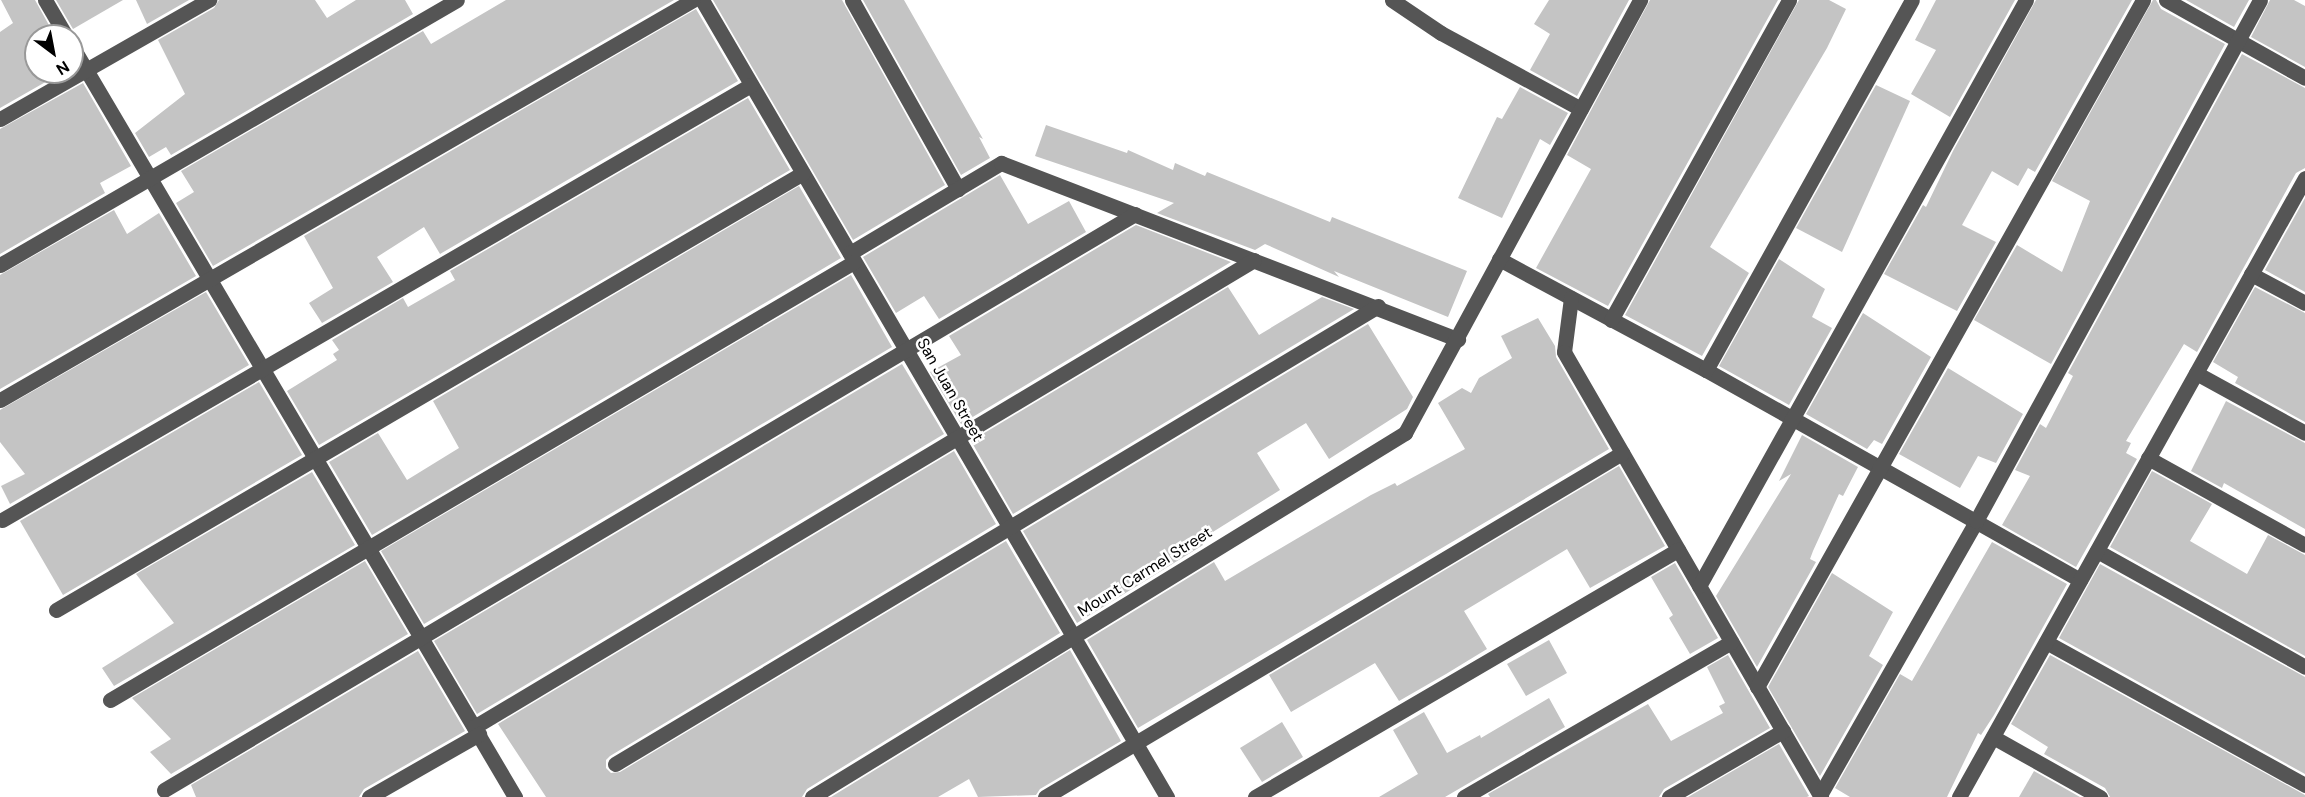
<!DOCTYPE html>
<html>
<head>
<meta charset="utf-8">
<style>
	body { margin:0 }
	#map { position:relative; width:2305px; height:797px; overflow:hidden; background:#fff; font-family:"DM Sans",sans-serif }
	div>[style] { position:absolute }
	.building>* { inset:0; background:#c4c4c4 }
	.minor>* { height:15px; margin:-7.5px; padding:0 7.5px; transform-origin:7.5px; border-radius:7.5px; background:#555 }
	span { translate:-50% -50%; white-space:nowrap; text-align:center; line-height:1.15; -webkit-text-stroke:5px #fff; paint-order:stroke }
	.street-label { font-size:16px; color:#000 }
	.north { position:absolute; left:24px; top:24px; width:60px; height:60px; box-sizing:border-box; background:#fff; border:2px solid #999; border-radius:50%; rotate:148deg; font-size:16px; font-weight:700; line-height:24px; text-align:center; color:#000 }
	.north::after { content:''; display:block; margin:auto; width:21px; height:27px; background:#000; clip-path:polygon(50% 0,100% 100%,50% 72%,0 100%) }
</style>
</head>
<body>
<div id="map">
	<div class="building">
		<div style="clip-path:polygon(1px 0,35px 0,55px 36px,36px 36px,36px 72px,63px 72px,0 108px,0 32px,13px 23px)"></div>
		<div style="clip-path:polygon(56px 0,123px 0,73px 29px)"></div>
		<div style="clip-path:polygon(136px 0,189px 0,147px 24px)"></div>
		<div style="clip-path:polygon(219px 0,315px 0,327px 18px,356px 0,405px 0,413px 14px,171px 155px,166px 147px,149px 157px,135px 133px,185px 94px,158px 40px,214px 8px)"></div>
		<div style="clip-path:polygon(506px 0,674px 0,213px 266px,176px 203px,194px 192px,181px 171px,423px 31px,431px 44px)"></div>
		<div style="clip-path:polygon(713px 0,842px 0,945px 185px,853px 240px)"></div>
		<div style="clip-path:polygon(863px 0,904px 0,983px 139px,979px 137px,990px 158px,961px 175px)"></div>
		<div style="clip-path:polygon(1549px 0,1629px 0,1577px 96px,1530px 70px,1550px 34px,1534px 24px)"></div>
		<div style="clip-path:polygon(1650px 0,1778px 0,1608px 306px,1536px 268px,1591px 169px,1567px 155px)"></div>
		<div style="clip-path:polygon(1799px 0,1829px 0,1846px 9px,1827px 48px,1710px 247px,1749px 273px,1702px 356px,1625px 315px)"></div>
		<div style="clip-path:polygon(1936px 0,2015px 0,1950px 117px,1911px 94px,1936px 50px,1915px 40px)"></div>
		<div style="clip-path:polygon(2036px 0,2132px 0,2035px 172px,2028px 168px,2018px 186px,1992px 171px,1962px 225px,1996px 242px,1957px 311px,1884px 274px,1923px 205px,1926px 207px,1953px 151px)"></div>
		<div style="clip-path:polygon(2153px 0,2156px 0,2161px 9px,2225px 44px,2051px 364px,1974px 320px,2017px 245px,2062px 272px,2090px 201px,2052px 181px)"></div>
		<div style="clip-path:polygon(2186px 0,2249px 0,2234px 27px)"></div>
		<div style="clip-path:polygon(2270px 0,2294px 0,2305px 6px,2305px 67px,2251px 37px)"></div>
		<div style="clip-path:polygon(696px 9px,738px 81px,440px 254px,424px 227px,377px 257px,393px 282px,322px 323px,309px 303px,333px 288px,304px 236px)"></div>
		<div style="clip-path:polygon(2242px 54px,2305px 88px,2305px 168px,2296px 173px,2197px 352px,2184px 344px,2126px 441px,2131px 443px,2126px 453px,2137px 459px,2076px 567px,2002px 525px,2030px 476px,2015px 470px,2040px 424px,2046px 428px,2073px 376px,2068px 373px)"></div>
		<div style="clip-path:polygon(83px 83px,131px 166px,100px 183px,105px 193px,0 254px,0 129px)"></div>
		<div style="clip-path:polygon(1876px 85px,1910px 101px,1842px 252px,1796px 228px)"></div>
		<div style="clip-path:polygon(1520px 87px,1568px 113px,1550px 145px,1540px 139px,1502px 218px,1458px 198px,1497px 117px,1502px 119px)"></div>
		<div style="clip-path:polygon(748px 98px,790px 170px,319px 445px,287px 391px,337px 360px,333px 354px,339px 350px,332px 340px,403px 298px,408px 307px,455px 280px,450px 271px)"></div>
		<div style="clip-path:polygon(1046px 125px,1127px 153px,1128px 150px,1173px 170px,1175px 163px,1205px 176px,1207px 172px,1330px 222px,1332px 217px,1467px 271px,1448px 317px,1334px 271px,1339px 277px,1265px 244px,1255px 250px,1157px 213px,1174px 203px,1035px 156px)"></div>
		<div style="clip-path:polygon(1000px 175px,1028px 224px,1069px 201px,1086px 232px,939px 319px,924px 296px,896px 313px,863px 257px)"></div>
		<div style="clip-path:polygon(799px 186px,841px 258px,372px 535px,329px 462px,378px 433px,407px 480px,459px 448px,433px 401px)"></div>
		<div style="clip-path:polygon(2305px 198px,2305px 292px,2265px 270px)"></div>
		<div style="clip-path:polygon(114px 210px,127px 234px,159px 213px,196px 276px,0 389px,0 275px)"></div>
		<div style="clip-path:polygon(1136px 225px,1231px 262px,961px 424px,930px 372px,961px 355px,949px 336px)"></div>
		<div style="clip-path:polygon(1779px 259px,1825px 289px,1812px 317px,1832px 328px,1789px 405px,1719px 366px)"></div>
		<div style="clip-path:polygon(851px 275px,892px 347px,424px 624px,381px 551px)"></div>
		<div style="clip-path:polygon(1228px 287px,1259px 335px,1322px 297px,1354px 309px,1013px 514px,971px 441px)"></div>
		<div style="clip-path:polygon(2255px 287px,2305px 313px,2305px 422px,2235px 383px,2238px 377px,2213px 362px)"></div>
		<div style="clip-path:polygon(206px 292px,249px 365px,10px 504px,1px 486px,25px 474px,0 442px,0 410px)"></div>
		<div style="clip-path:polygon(1863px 313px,1931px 357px,1882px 444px,1874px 440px,1867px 449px,1806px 414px)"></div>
		<div style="clip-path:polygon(1538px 318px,1555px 346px,1556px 357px,1609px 449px,1138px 728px,1087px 640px,1214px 562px,1225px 581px,1371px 495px,1395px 483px,1397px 486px,1465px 449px,1438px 403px,1462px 388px,1471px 393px,1479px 378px,1512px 358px,1501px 336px)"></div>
		<div style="clip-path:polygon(1368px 324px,1413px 397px,1407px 409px,1329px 459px,1306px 423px,1257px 453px,1280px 490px,1200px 540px,1203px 545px,1077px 623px,1023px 531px)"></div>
		<div style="clip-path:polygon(902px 364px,944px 434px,477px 714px,434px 641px)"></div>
		<div style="clip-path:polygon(1948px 368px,2023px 414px,1996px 463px,1978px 456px,1960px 488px,1899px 454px)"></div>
		<div style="clip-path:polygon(259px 382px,302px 455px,63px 595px,20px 521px)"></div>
		<div style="clip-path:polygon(2226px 401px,2305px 443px,2305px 529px,2224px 483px,2222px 488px,2191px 471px)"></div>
		<div style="clip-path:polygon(1802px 435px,1858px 467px,1843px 496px,1839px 494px,1813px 551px,1810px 559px,1816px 562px,1757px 667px,1716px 596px,1791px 474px,1779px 481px)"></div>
		<div style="clip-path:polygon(954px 451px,996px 524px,610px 756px,606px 760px,606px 768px,611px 773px,620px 772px,1006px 541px,1060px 633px,807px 789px,802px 797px,546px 797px,498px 724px)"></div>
		<div style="clip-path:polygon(1619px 466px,1665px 546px,1590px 588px,1567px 549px,1464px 611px,1487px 649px,1446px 674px,1399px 701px,1375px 663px,1291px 712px,1269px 675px)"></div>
		<div style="clip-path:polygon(2152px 471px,2212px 504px,2190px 541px,2247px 574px,2268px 535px,2305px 555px,2305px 656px,2110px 547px)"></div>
		<div style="clip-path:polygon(312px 472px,355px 545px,114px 686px,102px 668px,174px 623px,136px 574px)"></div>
		<div style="clip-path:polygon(1992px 542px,2067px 584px,1994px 715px,1981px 735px,1978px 733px,1947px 797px,1850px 797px,1835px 788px,1900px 674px,1912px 681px)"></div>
		<div style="clip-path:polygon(365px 561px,408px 634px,171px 774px,150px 752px,171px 739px,132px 698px)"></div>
		<div style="clip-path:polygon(1675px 563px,1718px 638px,1690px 654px,1669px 618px,1673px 615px,1651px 577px)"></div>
		<div style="clip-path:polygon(2100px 564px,2305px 677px,2305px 774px,2059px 638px)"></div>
		<div style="clip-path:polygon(1832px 573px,1893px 612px,1869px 656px,1883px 665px,1820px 776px,1768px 687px)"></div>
		<div style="clip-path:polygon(1549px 640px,1567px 673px,1526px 696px,1507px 664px)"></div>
		<div style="clip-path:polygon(1070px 650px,1121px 741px,1040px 789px,1036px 795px,978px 797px,969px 779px,938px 797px,831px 797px)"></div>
		<div style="clip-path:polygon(418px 651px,465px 731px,364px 789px,359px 797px,196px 797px,191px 785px)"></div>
		<div style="clip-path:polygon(1728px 655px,1770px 728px,1664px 789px,1659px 797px,1490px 797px,1488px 794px,1648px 704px,1671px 741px,1723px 713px,1719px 706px,1725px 703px,1707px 667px)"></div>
		<div style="clip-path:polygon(2050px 655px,2305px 795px,2305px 797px,2110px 797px,2105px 788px,2044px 754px,2048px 747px,2011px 724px)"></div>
		<div style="clip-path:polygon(1549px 698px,1565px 727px,1445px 797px,1379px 797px,1418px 774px,1393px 730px,1424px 712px,1447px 753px,1480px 735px,1481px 738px)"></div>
		<div style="clip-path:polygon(1282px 722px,1303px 757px,1262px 782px,1240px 748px)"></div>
		<div style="clip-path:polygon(1779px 744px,1809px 796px,1807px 797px,1688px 797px)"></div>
		<div style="clip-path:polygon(2034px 771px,2080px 797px,2019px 797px)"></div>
	</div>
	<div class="minor">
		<div style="left:45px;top:0;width:42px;rotate:59.7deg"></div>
		<div style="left:702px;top:0;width:923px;rotate:59.74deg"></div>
		<div style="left:852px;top:0;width:217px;rotate:60.7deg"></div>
		<div style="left:1392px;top:0;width:59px;rotate:34deg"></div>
		<div style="left:1441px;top:33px;width:159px;rotate:28.5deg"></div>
		<div style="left:2166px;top:0;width:159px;rotate:29.3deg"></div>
		<div style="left:72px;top:46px;width:872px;rotate:59.46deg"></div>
		<div style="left:0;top:119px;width:241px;rotate:-29.7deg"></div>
		<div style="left:850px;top:253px;width:176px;rotate:-30.8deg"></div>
		<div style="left:1001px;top:163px;width:490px;rotate:21.1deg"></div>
		<div style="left:1499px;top:259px;width:235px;rotate:28.2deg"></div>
		<div style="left:1706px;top:370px;width:429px;rotate:29.3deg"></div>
		<div style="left:0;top:265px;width:528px;rotate:-30.11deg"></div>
		<div style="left:2251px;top:274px;width:61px;rotate:28.2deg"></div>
		<div style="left:1571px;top:298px;width:54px;rotate:97.4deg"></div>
		<div style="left:1564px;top:352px;width:514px;rotate:59.99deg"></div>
		<div style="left:1611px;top:320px;width:366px;rotate:-60.9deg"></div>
		<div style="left:1706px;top:370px;width:423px;rotate:-60.9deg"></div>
		<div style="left:2196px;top:373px;width:124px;rotate:28.8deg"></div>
		<div style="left:0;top:400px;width:800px;rotate:-29.99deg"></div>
		<div style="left:2148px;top:458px;width:179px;rotate:29deg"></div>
		<div style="left:2px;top:520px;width:866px;rotate:-30.15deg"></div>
		<div style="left:2097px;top:551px;width:238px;rotate:29.1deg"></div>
		<div style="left:1699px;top:586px;width:671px;rotate:-60.84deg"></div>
		<div style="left:56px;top:610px;width:865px;rotate:-30.33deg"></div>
		<div style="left:2046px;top:642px;width:296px;rotate:28.9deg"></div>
		<div style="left:1757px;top:687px;width:788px;rotate:-60.67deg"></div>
		<div style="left:110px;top:700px;width:863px;rotate:-30.49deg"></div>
		<div style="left:474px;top:727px;width:909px;rotate:-30.91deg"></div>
		<div style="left:1993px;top:737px;width:123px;rotate:29.3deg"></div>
		<div style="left:615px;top:764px;width:890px;rotate:-30.97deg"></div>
		<div style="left:164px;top:790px;width:1129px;rotate:-30.68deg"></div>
		<div style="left:1820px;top:795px;width:315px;rotate:-60.3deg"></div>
		<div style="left:1976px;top:521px;width:593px;rotate:-61.4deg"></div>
		<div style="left:369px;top:797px;width:127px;rotate:-29.8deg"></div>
		<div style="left:812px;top:797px;width:696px;rotate:-31.54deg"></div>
		<div style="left:1405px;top:433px;width:493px;rotate:-61.5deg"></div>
		<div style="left:1045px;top:797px;width:672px;rotate:-30.8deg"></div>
		<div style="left:1255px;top:797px;width:490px;rotate:-30.3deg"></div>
		<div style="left:1464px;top:797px;width:309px;rotate:-30.1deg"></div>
		<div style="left:1669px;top:797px;width:132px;rotate:-30.1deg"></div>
		<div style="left:1959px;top:797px;width:709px;rotate:-60.8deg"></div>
	</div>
	<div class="street-label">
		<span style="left:950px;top:390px;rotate:60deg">San Juan Street</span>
		<span style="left:1145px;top:572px;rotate:-32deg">Mount Carmel Street</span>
	</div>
	<div class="north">N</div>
</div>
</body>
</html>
